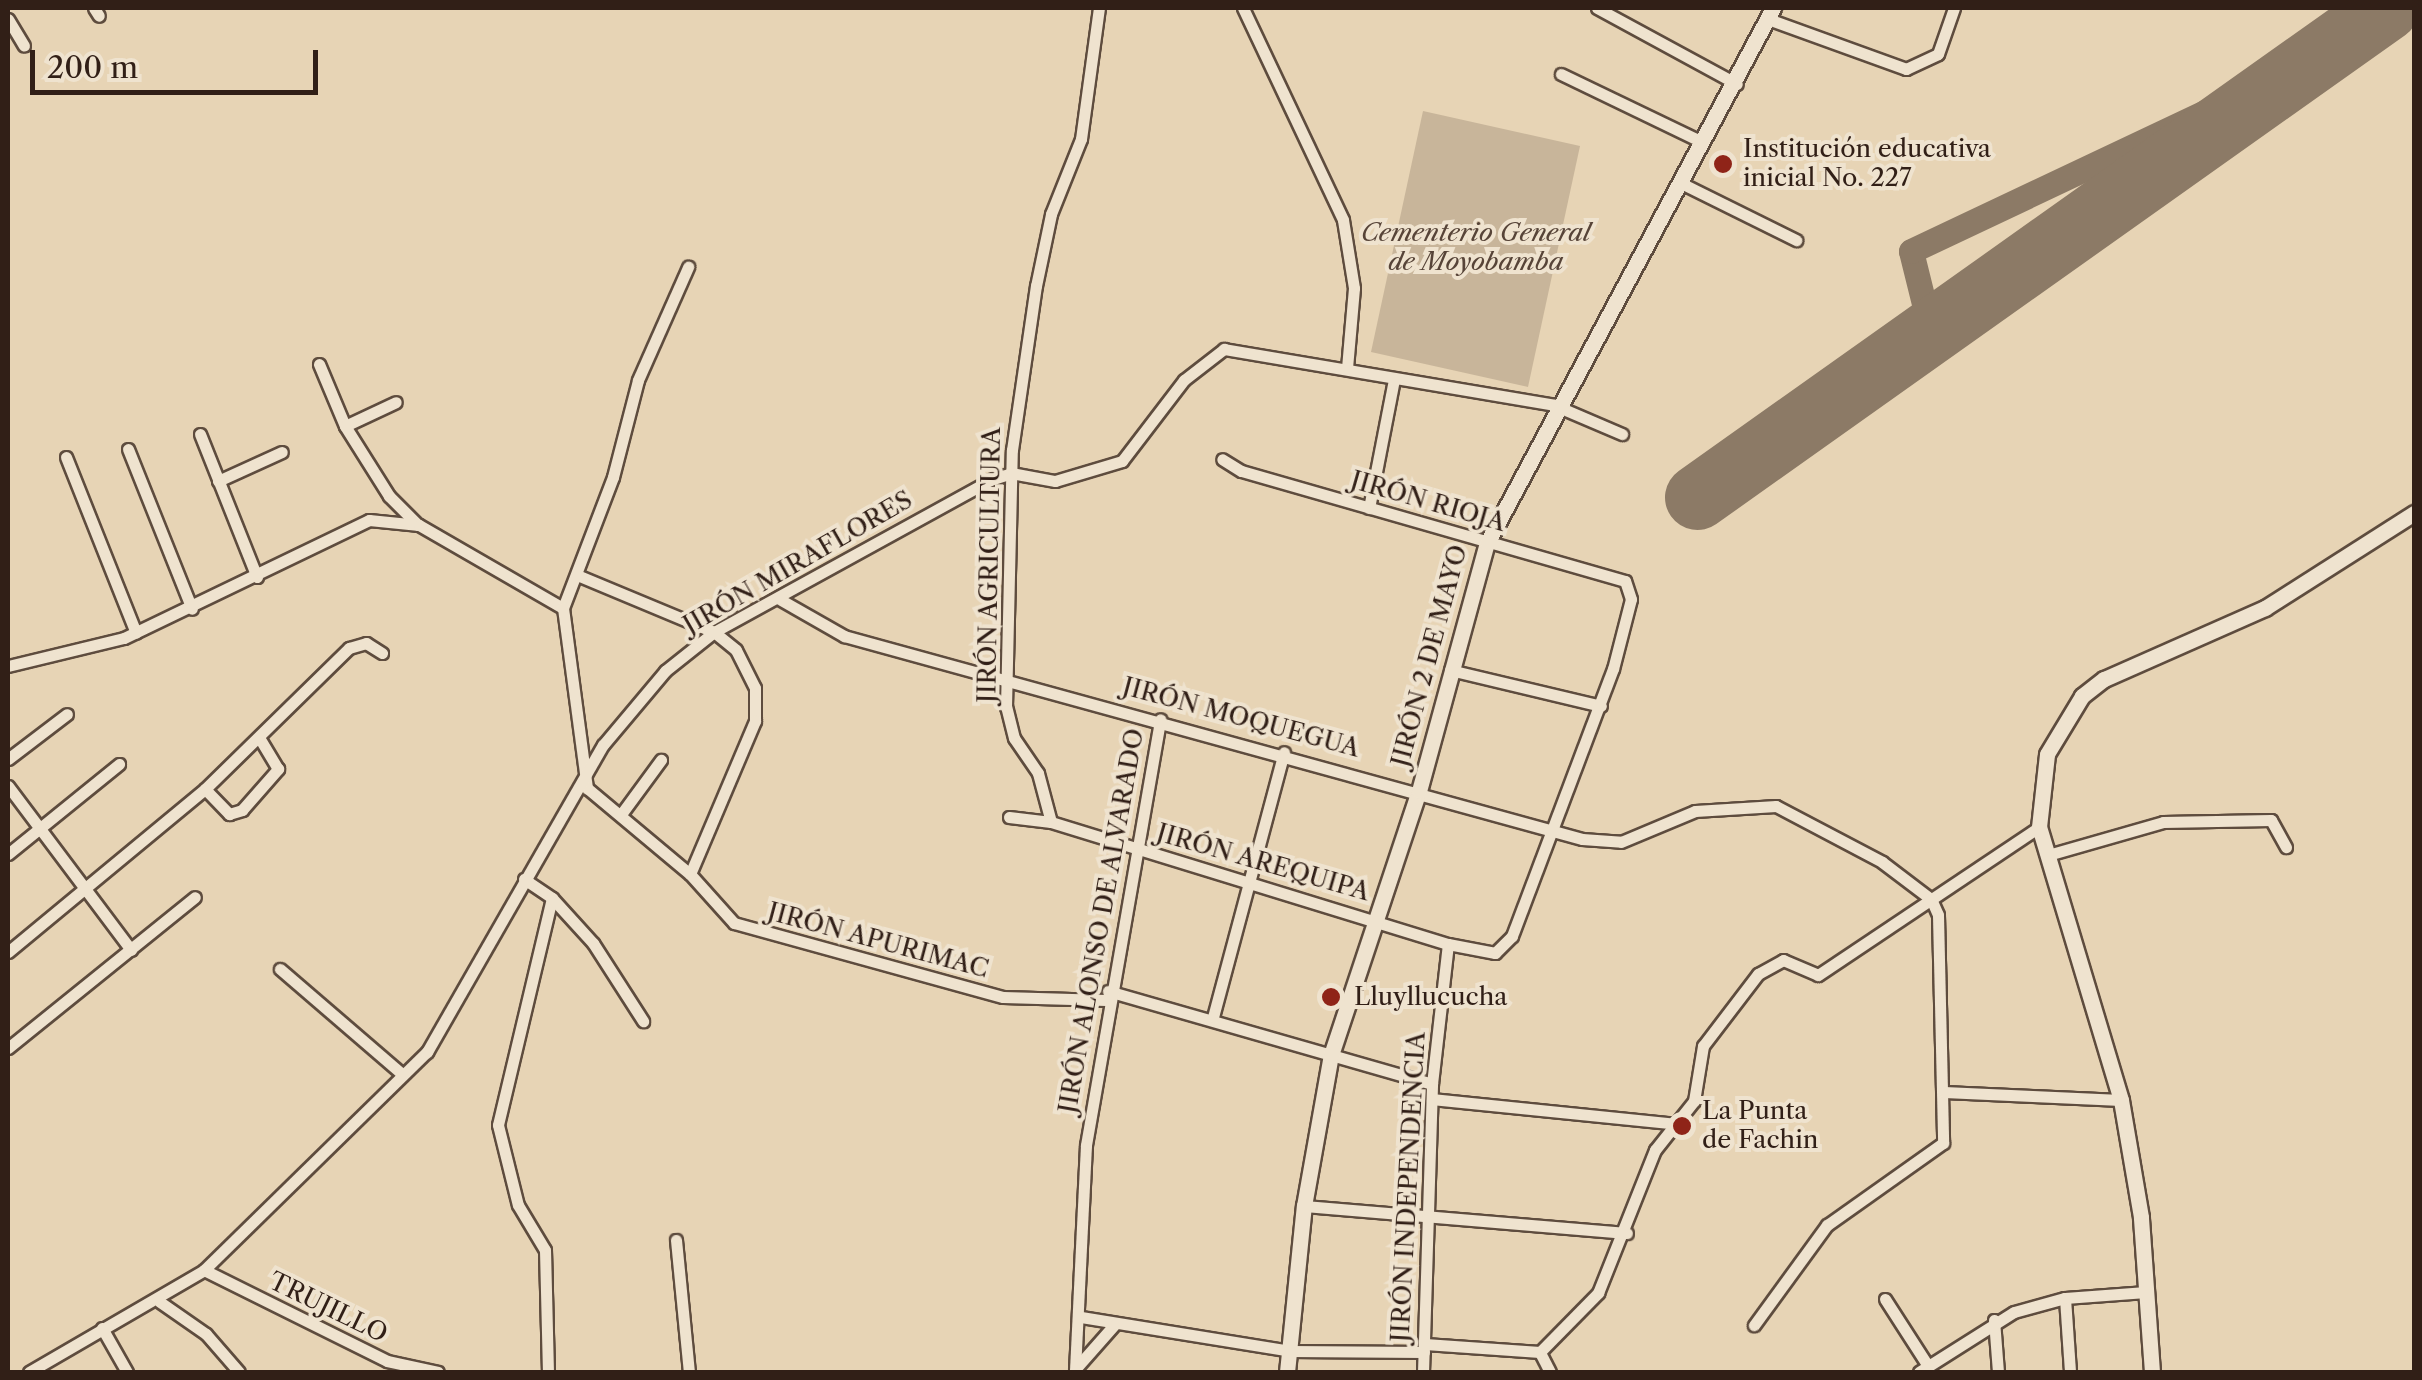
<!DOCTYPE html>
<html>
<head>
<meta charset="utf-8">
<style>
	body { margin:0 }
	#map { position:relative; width:2422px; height:1380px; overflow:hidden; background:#e7d4b5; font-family:"Libre Caslon Text",serif }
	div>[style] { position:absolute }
	.green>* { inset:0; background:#c8b59a }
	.taxiway>* { height:25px; margin:-12.5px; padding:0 12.5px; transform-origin:12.5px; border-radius:12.5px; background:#8c7a66 }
	.runway>* { height:65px; margin:-32.5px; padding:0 32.5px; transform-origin:32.5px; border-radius:32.5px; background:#8c7a66 }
	.roads { filter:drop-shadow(2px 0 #5e4c3e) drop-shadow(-2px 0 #5e4c3e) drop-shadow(0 2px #5e4c3e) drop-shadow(0 -2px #5e4c3e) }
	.minor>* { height:11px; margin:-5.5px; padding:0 5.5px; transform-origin:5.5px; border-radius:5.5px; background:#efe3cf }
	.secondary>* { height:15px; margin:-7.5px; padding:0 7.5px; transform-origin:7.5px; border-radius:7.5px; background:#efe3cf }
	.dots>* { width:28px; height:28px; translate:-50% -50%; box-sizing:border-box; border:5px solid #efe3cf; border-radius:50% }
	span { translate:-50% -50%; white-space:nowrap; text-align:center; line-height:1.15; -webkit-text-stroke:8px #efe3cf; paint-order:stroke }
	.poi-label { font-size:25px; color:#311f17 }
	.left { translate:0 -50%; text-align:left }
	.park-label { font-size:25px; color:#574438; font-style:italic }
	.street-label { font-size:25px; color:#311f17 }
	.frame { position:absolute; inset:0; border:10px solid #311f17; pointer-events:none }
	.scale { position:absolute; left:30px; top:50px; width:288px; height:45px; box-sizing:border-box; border:5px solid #311f17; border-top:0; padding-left:12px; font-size:30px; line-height:35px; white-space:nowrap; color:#311f17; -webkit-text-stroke:8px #efe3cf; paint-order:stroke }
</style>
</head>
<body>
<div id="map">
	<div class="green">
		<div style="clip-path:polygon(1423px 111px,1580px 146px,1528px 387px,1371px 352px)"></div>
	</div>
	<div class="taxiway">
		<div style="left:1931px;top:332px;width:83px;rotate:-103.9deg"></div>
		<div style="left:1911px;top:251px;width:449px;rotate:-25.3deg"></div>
	</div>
	<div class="runway">
		<div style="left:1697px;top:497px;width:845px;rotate:-35.36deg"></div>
	</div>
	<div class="roads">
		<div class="minor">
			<div style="left:94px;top:8px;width:9px;rotate:58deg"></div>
			<div style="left:1243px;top:8px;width:234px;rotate:64.7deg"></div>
			<div style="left:1343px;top:220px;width:69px;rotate:80.8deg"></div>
			<div style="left:1354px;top:288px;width:80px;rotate:95deg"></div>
			<div style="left:1597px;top:8px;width:159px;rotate:28.5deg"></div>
			<div style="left:8px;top:19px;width:31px;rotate:59deg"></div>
			<div style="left:1768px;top:19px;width:147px;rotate:19.9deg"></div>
			<div style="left:1906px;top:69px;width:35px;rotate:-25deg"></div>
			<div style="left:1938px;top:54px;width:49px;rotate:-70.8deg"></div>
			<div style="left:1561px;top:74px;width:157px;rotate:25.7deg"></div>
			<div style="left:1679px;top:182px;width:131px;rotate:26.4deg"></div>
			<div style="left:319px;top:364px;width:67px;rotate:67.2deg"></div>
			<div style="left:345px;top:426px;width:83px;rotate:57.8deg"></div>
			<div style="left:389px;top:496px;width:41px;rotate:45deg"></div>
			<div style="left:345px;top:426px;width:56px;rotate:-25.2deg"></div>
			<div style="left:200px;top:434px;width:154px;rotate:68.3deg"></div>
			<div style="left:128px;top:449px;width:172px;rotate:68.2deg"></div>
			<div style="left:66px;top:457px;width:189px;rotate:68.3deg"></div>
			<div style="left:218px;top:481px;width:70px;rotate:-24.4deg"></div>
			<div style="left:1369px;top:508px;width:131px;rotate:-79deg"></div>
			<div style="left:577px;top:575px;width:148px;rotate:22.6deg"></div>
			<div style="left:714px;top:632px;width:28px;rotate:39deg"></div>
			<div style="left:736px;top:650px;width:42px;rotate:63.4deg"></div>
			<div style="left:755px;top:688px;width:33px;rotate:90deg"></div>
			<div style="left:755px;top:721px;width:166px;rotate:113deg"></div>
			<div style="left:781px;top:600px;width:73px;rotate:29.7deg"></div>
			<div style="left:844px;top:636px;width:765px;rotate:15.38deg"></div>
			<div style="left:1582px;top:839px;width:39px;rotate:4deg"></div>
			<div style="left:1621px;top:842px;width:80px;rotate:-22.7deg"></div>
			<div style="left:1695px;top:811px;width:81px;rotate:-3.5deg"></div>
			<div style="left:1776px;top:806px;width:120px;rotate:27.8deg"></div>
			<div style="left:1882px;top:862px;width:61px;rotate:37.1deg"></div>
			<div style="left:1931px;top:899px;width:17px;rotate:66deg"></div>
			<div style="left:1938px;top:915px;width:228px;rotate:88.7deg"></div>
			<div style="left:1943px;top:1143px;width:142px;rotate:144.7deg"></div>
			<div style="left:1827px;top:1225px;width:124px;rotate:126.1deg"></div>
			<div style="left:563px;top:608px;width:140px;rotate:-69.1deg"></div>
			<div style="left:613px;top:477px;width:100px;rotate:-75.5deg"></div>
			<div style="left:638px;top:380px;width:124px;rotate:-66.1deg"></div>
			<div style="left:8px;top:666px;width:119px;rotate:-13.6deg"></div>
			<div style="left:124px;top:638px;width:272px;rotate:-25.7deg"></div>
			<div style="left:369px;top:520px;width:50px;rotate:5.7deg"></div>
			<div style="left:419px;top:525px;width:166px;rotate:30deg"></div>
			<div style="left:563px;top:608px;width:182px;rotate:82.4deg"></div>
			<div style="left:587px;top:788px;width:134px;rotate:39.9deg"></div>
			<div style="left:690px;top:874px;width:66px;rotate:48.1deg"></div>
			<div style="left:734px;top:923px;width:279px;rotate:15.4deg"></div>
			<div style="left:1003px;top:997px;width:103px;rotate:1.7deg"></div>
			<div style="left:1450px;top:670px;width:155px;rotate:13.4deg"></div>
			<div style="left:8px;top:759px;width:74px;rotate:-37.3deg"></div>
			<div style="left:8px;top:786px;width:205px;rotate:53.1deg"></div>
			<div style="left:205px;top:789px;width:35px;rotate:46deg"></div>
			<div style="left:229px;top:814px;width:14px;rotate:-17deg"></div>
			<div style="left:242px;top:810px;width:55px;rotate:-48.7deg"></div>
			<div style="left:278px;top:769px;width:37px;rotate:-121deg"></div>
			<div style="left:622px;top:813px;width:66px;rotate:-53.7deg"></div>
			<div style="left:1009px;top:817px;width:42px;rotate:6.8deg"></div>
			<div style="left:1051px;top:822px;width:415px;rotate:17.1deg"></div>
			<div style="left:1448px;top:944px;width:48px;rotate:10.8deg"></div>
			<div style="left:1495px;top:953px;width:24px;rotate:-45deg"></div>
			<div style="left:1512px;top:936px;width:285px;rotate:-69.3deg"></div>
			<div style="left:1613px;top:669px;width:72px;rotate:-75.6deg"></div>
			<div style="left:1631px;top:599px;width:19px;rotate:-108deg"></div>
			<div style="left:1625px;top:581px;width:399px;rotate:-164deg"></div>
			<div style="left:1241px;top:471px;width:22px;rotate:-148deg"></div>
			<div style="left:1051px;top:822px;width:51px;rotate:-104.9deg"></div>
			<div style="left:1038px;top:773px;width:42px;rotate:-124.4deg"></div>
			<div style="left:1014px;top:738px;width:32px;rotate:-104deg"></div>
			<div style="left:1006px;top:707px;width:257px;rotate:-88.7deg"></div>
			<div style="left:1012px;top:450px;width:166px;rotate:-81.7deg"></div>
			<div style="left:1036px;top:286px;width:74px;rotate:-78.2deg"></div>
			<div style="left:1051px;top:214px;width:81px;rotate:-68.2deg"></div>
			<div style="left:1081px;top:139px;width:132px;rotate:-82.2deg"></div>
			<div style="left:8px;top:854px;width:143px;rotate:-39deg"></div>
			<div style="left:2048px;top:855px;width:120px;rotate:-16deg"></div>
			<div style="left:2163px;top:822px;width:108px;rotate:-1.1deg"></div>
			<div style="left:2271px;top:820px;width:31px;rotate:61deg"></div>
			<div style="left:524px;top:879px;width:34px;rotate:34deg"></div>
			<div style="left:552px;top:898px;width:233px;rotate:103.4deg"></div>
			<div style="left:498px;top:1125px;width:82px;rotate:76deg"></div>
			<div style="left:518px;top:1205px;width:52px;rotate:59deg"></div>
			<div style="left:545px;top:1250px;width:122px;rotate:88.6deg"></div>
			<div style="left:552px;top:898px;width:61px;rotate:47.7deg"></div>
			<div style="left:593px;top:943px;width:93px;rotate:57.3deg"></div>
			<div style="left:8px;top:952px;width:256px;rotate:-39.6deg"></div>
			<div style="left:205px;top:789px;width:202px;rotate:-44.4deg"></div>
			<div style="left:349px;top:648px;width:18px;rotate:-16deg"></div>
			<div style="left:366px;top:643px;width:19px;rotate:32deg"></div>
			<div style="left:280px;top:969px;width:161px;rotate:40.7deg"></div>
			<div style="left:1108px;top:991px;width:337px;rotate:16deg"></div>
			<div style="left:1213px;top:1017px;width:274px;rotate:-75deg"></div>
			<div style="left:8px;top:1048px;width:240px;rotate:-38.9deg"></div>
			<div style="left:1944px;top:1092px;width:177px;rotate:2.6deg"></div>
			<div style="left:1432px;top:1099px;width:248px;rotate:5.8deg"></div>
			<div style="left:1304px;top:1206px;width:324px;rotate:4.8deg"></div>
			<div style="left:676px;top:1240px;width:133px;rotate:84.4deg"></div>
			<div style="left:204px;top:1270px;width:204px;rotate:26.4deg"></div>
			<div style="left:387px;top:1361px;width:52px;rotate:12.2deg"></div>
			<div style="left:2065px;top:1298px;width:74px;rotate:86.1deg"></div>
			<div style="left:1885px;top:1299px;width:80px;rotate:57.3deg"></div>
			<div style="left:160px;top:1302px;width:56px;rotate:34.8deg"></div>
			<div style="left:206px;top:1334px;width:50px;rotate:49deg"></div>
			<div style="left:1081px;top:1317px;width:212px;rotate:9.2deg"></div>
			<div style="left:1290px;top:1351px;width:134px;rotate:0.4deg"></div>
			<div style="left:1994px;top:1320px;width:52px;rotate:85.6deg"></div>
			<div style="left:102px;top:1328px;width:51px;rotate:60.4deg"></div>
			<div style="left:1425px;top:1344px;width:115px;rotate:4deg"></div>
			<div style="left:1077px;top:1367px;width:56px;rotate:-48.6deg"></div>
			<div style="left:1075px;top:1370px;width:225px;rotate:-87.2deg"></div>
			<div style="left:1086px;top:1145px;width:432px;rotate:-80.1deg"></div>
			<div style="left:29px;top:1372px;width:203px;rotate:-30.2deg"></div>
			<div style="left:204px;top:1270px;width:312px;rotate:-44.4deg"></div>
			<div style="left:427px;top:1052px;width:354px;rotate:-60.2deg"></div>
			<div style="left:603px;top:745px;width:97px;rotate:-50deg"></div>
			<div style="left:665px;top:671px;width:63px;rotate:-38.5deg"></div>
			<div style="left:714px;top:632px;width:315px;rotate:-28.8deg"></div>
			<div style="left:990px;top:480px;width:22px;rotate:-18deg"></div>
			<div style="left:1011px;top:473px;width:45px;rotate:10.3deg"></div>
			<div style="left:1055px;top:481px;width:70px;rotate:-16.6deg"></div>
			<div style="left:1122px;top:461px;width:102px;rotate:-52.6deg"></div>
			<div style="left:1184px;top:380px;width:51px;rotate:-37.8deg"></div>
			<div style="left:1224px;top:349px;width:335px;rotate:9.6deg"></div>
			<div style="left:1554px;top:405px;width:74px;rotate:23.1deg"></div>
			<div style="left:1423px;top:1372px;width:288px;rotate:-88.2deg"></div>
			<div style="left:1432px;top:1084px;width:141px;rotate:-83.5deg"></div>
			<div style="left:1550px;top:1372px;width:22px;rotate:-117deg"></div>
			<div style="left:1540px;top:1352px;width:83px;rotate:-45.5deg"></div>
			<div style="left:1598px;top:1293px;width:154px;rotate:-68.3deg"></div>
			<div style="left:1655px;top:1150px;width:63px;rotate:-51.5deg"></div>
			<div style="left:1694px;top:1101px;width:56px;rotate:-80.7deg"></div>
			<div style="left:1703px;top:1046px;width:91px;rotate:-52.6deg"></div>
			<div style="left:1758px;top:974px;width:29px;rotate:-29deg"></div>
			<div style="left:1783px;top:960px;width:38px;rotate:23deg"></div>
			<div style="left:1818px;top:975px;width:266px;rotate:-33.8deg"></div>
			<div style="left:1919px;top:1372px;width:112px;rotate:-32.3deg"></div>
			<div style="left:2014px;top:1312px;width:53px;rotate:-15.4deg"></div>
			<div style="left:2065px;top:1298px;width:81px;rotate:-4.2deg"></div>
		</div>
		<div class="secondary">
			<div style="left:1287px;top:1372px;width:167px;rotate:-84.2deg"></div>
			<div style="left:1304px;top:1206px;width:153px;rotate:-79.9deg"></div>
			<div style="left:1331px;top:1055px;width:278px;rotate:-71.6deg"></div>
			<div style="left:1419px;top:791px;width:257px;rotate:-74.7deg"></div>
			<div style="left:1487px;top:543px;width:607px;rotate:-61.87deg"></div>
			<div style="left:2152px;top:1372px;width:155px;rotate:-94.1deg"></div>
			<div style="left:2141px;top:1217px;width:119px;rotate:-99.7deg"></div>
			<div style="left:2121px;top:1100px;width:285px;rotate:-106.7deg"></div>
			<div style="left:2039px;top:827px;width:73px;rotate:-83.7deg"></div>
			<div style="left:2047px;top:754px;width:68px;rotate:-58.9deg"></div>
			<div style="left:2082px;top:696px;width:28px;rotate:-38deg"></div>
			<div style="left:2104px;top:679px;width:176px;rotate:-23.8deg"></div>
			<div style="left:2265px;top:608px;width:177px;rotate:-32.5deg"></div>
		</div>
	</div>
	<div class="dots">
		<div style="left:1723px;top:164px;background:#8f2418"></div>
		<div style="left:1331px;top:997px;background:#8f2418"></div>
		<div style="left:1682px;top:1126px;background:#8f2418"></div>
	</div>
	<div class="poi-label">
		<span class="left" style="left:1743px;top:164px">Institución educativa<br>inicial No. 227</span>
		<span class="left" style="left:1354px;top:997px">Lluyllucucha</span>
		<span class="left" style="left:1702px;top:1126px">La Punta<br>de Fachin</span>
	</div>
	<div class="park-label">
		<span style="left:1476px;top:248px">Cementerio General<br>de Moyobamba</span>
	</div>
	<div class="street-label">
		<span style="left:1428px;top:502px;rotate:16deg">JIRÓN RIOJA</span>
		<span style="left:798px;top:563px;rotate:-30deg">JIRÓN MIRAFLORES</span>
		<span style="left:990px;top:565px;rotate:-89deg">JIRÓN AGRICULTURA</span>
		<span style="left:1430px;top:656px;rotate:-75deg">JIRÓN 2 DE MAYO</span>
		<span style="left:1241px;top:718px;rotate:15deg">JIRÓN MOQUEGUA</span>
		<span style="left:1263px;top:863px;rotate:16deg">JIRÓN AREQUIPA</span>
		<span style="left:1102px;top:921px;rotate:-80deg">JIRÓN ALONSO DE ALVARADO</span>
		<span style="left:878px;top:941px;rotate:15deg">JIRÓN APURIMAC</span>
		<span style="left:1409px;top:1187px;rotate:-87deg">JIRÓN INDEPENDENCIA</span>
		<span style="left:328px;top:1308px;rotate:26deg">TRUJILLO</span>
	</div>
	<div class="frame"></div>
	<div class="scale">200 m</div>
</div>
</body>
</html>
